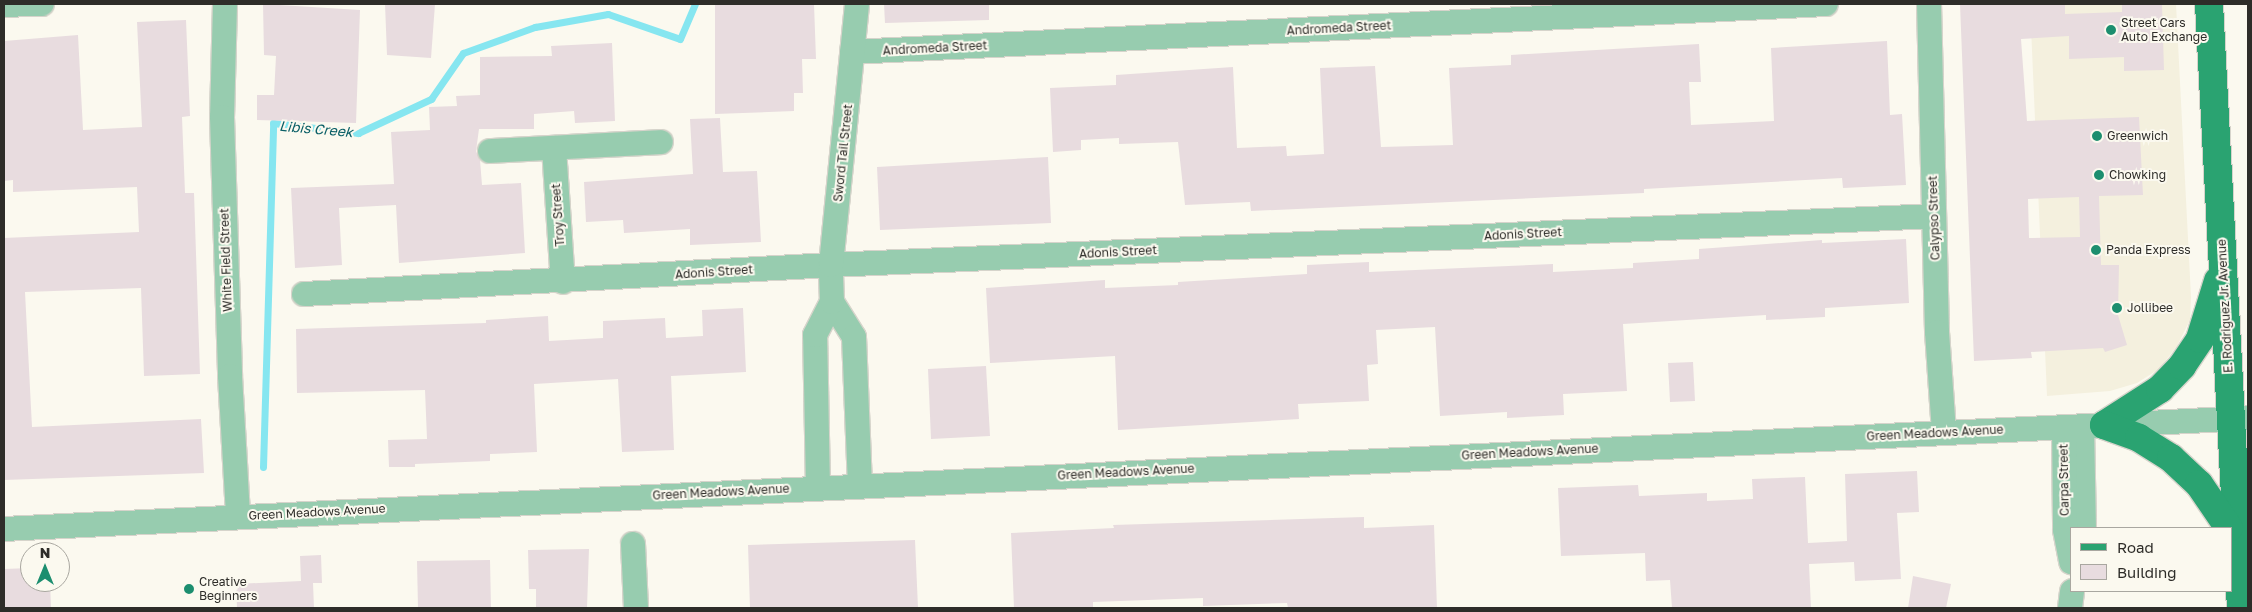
<!DOCTYPE html>
<html>
<head>
<meta charset="utf-8">
<style>
	body { margin:0 }
	#map { position:relative; width:2252px; height:612px; overflow:hidden; background:#fbf9ef; font-family:"Golos Text",sans-serif }
	div>[style] { position:absolute }
	.built>* { inset:0; background:#f4f0de }
	.stream>* { height:7px; margin:-3.5px; padding:0 3.5px; transform-origin:3.5px; border-radius:3.5px; background:#86e6f0 }
	.building>* { inset:0; background:#e8dcdf }
	.roads { filter:drop-shadow(1px 0 #d6d4cb) drop-shadow(-1px 0 #d6d4cb) drop-shadow(0 1px #d6d4cb) drop-shadow(0 -1px #d6d4cb) }
	.minor>* { height:24px; margin:-12px; padding:0 12px; transform-origin:12px; border-radius:12px; background:#97ccaf }
	.major>* { height:28px; margin:-14px; padding:0 14px; transform-origin:14px; border-radius:14px; background:#2aa371 }
	.dots>* { width:14px; height:14px; translate:-50% -50%; box-sizing:border-box; border:2px solid #fbf9ef; border-radius:50% }
	span { translate:-50% -50%; white-space:nowrap; text-align:center; line-height:1.15; -webkit-text-stroke:4px #fbf9ef; paint-order:stroke }
	.poi-label { font-size:12px; color:#2e2d29 }
	.left { translate:0 -50%; text-align:left }
	.street-label { font-size:12px; color:#2e2d29 }
	.water-label { font-size:14px; color:#0a5f66; font-style:italic }
	.frame { position:absolute; inset:0; border:5px solid #2e2d29; pointer-events:none }
	.legend { position:absolute; left:2070px; top:527px; width:162px; height:65px; box-sizing:border-box; background:#fbf9ef; border:1px solid #a9a7a0; margin:0; padding:6px 9px; list-style:none; font-size:15px; color:#2e2d29 }
	.legend li { display:flex; align-items:center; gap:10px; height:25px }
	.legend b { width:25px; border:1px solid #a9a7a0 }
	.north { position:absolute; left:20px; top:542px; width:50px; height:50px; box-sizing:border-box; background:#fbf9ef; border:1px solid #a9a7a0; border-radius:50%; rotate:0deg; font-size:14px; font-weight:700; line-height:20px; text-align:center; color:#2e2d29 }
	.north::after { content:''; display:block; margin:auto; width:18px; height:22px; background:#1c8e6f; clip-path:polygon(50% 0,100% 100%,50% 72%,0 100%) }
</style>
</head>
<body>
<div id="map">
	<div class="built">
		<div style="clip-path:polygon(2030px 4px,2176px 4px,2191px 297px,2190px 320px,2177px 346px,2159px 369px,2137px 383px,2110px 391px,2047px 396px)"></div>
	</div>
	<div class="stream">
		<div style="left:263px;top:467px;width:344px;rotate:-88.3deg"></div>
		<div style="left:273px;top:123px;width:86px;rotate:6.7deg"></div>
		<div style="left:358px;top:133px;width:81px;rotate:-25deg"></div>
		<div style="left:431px;top:99px;width:56px;rotate:-55.2deg"></div>
		<div style="left:463px;top:53px;width:77px;rotate:-19.9deg"></div>
		<div style="left:535px;top:27px;width:74px;rotate:-10.1deg"></div>
		<div style="left:608px;top:14px;width:76px;rotate:19.1deg"></div>
		<div style="left:680px;top:39px;width:38px;rotate:-67deg"></div>
	</div>
	<div class="building">
		<div style="clip-path:polygon(263px 4px,360px 10px,356px 123px,257px 120px,257px 95px,274px 95px,276px 56px,264px 55px)"></div>
		<div style="clip-path:polygon(385px 4px,435px 4px,431px 58px,387px 55px)"></div>
		<div style="clip-path:polygon(715px 4px,814px 4px,816px 59px,802px 59px,803px 93px,794px 93px,794px 111px,715px 114px)"></div>
		<div style="clip-path:polygon(884px 4px,989px 4px,989px 20px,885px 23px)"></div>
		<div style="clip-path:polygon(evenodd,1960px 4px,2065px 4px,2065px 14px,2122px 12px,2122px 4px,2162px 4px,2164px 70px,2124px 71px,2124px 57px,2069px 59px,2069px 36px,2021px 39px,2027px 121px,2139px 117px,2143px 195px,2099px 196px,2101px 265px,2119px 265px,2118px 315px,2127px 345px,2105px 352px,2103px 348px,2031px 352px,2032px 358px,1974px 361px,1960px 4px,2079px 197px,2080px 237px,2029px 238px,2028px 199px,2079px 197px)"></div>
		<div style="clip-path:polygon(186px 20px,190px 116px,182px 117px,185px 193px,194px 193px,200px 374px,144px 376px,141px 288px,25px 292px,32px 427px,201px 419px,204px 473px,4px 480px,4px 238px,139px 232px,137px 187px,13px 192px,13px 180px,4px 181px,4px 41px,78px 35px,83px 130px,142px 127px,137px 22px)"></div>
		<div style="clip-path:polygon(1887px 41px,1890px 115px,1902px 114px,1906px 185px,1843px 188px,1842px 178px,1644px 189px,1644px 193px,1251px 211px,1250px 202px,1185px 205px,1178px 142px,1119px 144px,1119px 138px,1081px 140px,1081px 150px,1053px 152px,1050px 88px,1116px 85px,1116px 75px,1233px 67px,1237px 148px,1286px 146px,1287px 156px,1324px 154px,1320px 68px,1375px 66px,1381px 147px,1453px 145px,1449px 68px,1511px 65px,1511px 55px,1699px 44px,1701px 82px,1689px 82px,1691px 125px,1774px 121px,1771px 48px)"></div>
		<div style="clip-path:polygon(612px 43px,615px 121px,575px 123px,574px 111px,534px 114px,534px 129px,479px 129px,476px 151px,480px 160px,482px 185px,521px 183px,525px 253px,399px 263px,396px 205px,339px 208px,342px 265px,295px 268px,291px 188px,394px 184px,391px 132px,430px 130px,429px 107px,457px 106px,456px 96px,480px 95px,480px 57px,552px 56px,551px 46px)"></div>
		<div style="clip-path:polygon(720px 118px,723px 172px,757px 171px,761px 242px,690px 245px,690px 229px,624px 233px,623px 220px,586px 222px,584px 182px,693px 174px,690px 119px)"></div>
		<div style="clip-path:polygon(1048px 157px,1051px 223px,880px 230px,877px 167px)"></div>
		<div style="clip-path:polygon(1906px 239px,1909px 303px,1825px 308px,1825px 317px,1766px 320px,1766px 315px,1623px 324px,1627px 391px,1563px 394px,1564px 415px,1507px 418px,1507px 412px,1440px 416px,1435px 327px,1376px 330px,1378px 364px,1367px 365px,1369px 401px,1298px 404px,1299px 419px,1118px 430px,1115px 356px,990px 363px,986px 288px,1105px 280px,1105px 288px,1178px 285px,1178px 282px,1307px 274px,1307px 265px,1369px 262px,1369px 272px,1553px 264px,1553px 272px,1633px 268px,1633px 263px,1699px 259px,1699px 249px,1822px 240px,1822px 243px)"></div>
		<div style="clip-path:polygon(743px 308px,746px 372px,671px 376px,674px 450px,622px 452px,618px 379px,534px 384px,537px 452px,490px 454px,490px 461px,415px 464px,415px 467px,389px 467px,388px 440px,427px 439px,425px 390px,297px 393px,296px 329px,486px 323px,486px 320px,548px 316px,549px 341px,603px 338px,603px 321px,665px 318px,666px 338px,703px 336px,702px 310px)"></div>
		<div style="clip-path:polygon(1693px 362px,1695px 401px,1670px 402px,1668px 363px)"></div>
		<div style="clip-path:polygon(986px 366px,990px 436px,931px 439px,928px 369px)"></div>
		<div style="clip-path:polygon(1917px 471px,1919px 512px,1897px 513px,1901px 579px,1855px 581px,1854px 562px,1809px 564px,1811px 608px,1672px 608px,1670px 580px,1646px 581px,1645px 553px,1561px 556px,1558px 488px,1638px 485px,1639px 496px,1707px 493px,1707px 501px,1753px 499px,1752px 479px,1805px 477px,1808px 543px,1847px 541px,1845px 474px)"></div>
		<div style="clip-path:polygon(1364px 517px,1364px 528px,1434px 525px,1437px 608px,1288px 608px,1287px 603px,1203px 606px,1203px 598px,1093px 602px,1093px 608px,1014px 608px,1011px 533px,1114px 528px,1113px 525px)"></div>
		<div style="clip-path:polygon(915px 540px,918px 608px,750px 608px,748px 545px)"></div>
		<div style="clip-path:polygon(589px 549px,587px 608px,536px 608px,536px 589px,529px 589px,528px 550px)"></div>
		<div style="clip-path:polygon(321px 555px,322px 583px,313px 583px,314px 608px,237px 608px,236px 584px,301px 581px,300px 556px)"></div>
		<div style="clip-path:polygon(490px 560px,491px 608px,418px 608px,417px 561px)"></div>
		<div style="clip-path:polygon(30px 568px,30px 582px,50px 582px,51px 608px,4px 608px,4px 569px)"></div>
		<div style="clip-path:polygon(1913px 576px,1951px 584px,1946px 608px,1908px 608px)"></div>
	</div>
	<div class="roads">
		<div class="minor">
			<div style="left:225px;top:4px;width:113px;rotate:91.5deg"></div>
			<div style="left:222px;top:117px;width:259px;rotate:88.2deg"></div>
			<div style="left:230px;top:376px;width:140px;rotate:86.7deg"></div>
			<div style="left:1929px;top:4px;width:328px;rotate:88.6deg"></div>
			<div style="left:1937px;top:332px;width:100px;rotate:86deg"></div>
			<div style="left:4px;top:5px;width:38px;rotate:-2deg"></div>
			<div style="left:852px;top:52px;width:975px;rotate:-2.82deg"></div>
			<div style="left:554px;top:148px;width:134px;rotate:86.2deg"></div>
			<div style="left:490px;top:151px;width:171px;rotate:-3deg"></div>
			<div style="left:304px;top:294px;width:528px;rotate:-3.15deg"></div>
			<div style="left:831px;top:265px;width:1104px;rotate:-2.54deg"></div>
			<div style="left:832px;top:302px;width:41px;rotate:57.8deg"></div>
			<div style="left:854px;top:337px;width:148px;rotate:87.7deg"></div>
			<div style="left:2082px;top:426px;width:102px;rotate:88.9deg"></div>
			<div style="left:2064px;top:427px;width:103px;rotate:89.4deg"></div>
			<div style="left:2065px;top:530px;width:33px;rotate:79deg"></div>
			<div style="left:818px;top:487px;width:152px;rotate:-91.1deg"></div>
			<div style="left:815px;top:335px;width:37px;rotate:-63deg"></div>
			<div style="left:832px;top:302px;width:37px;rotate:-92deg"></div>
			<div style="left:831px;top:265px;width:262px;rotate:-84.3deg"></div>
			<div style="left:4px;top:529px;width:2247px;rotate:-2.83deg"></div>
			<div style="left:633px;top:544px;width:64px;rotate:87.3deg"></div>
			<div style="left:2070px;top:608px;width:17px;rotate:-83deg"></div>
		</div>
		<div class="major">
			<div style="left:2209px;top:4px;width:605px;rotate:86.97deg"></div>
			<div style="left:2104px;top:425px;width:67px;rotate:-32.7deg"></div>
			<div style="left:2160px;top:389px;width:32px;rotate:-46deg"></div>
			<div style="left:2182px;top:366px;width:32px;rotate:-56deg"></div>
			<div style="left:2200px;top:339px;width:61px;rotate:-72.8deg"></div>
			<div style="left:2104px;top:425px;width:37px;rotate:20deg"></div>
			<div style="left:2139px;top:438px;width:38px;rotate:32deg"></div>
			<div style="left:2171px;top:458px;width:38px;rotate:43deg"></div>
			<div style="left:2199px;top:484px;width:53px;rotate:55.7deg"></div>
		</div>
	</div>
	<div class="dots">
		<div style="left:2111px;top:30px;background:#1c8e6f"></div>
		<div style="left:2097px;top:136px;background:#1c8e6f"></div>
		<div style="left:2099px;top:175px;background:#1c8e6f"></div>
		<div style="left:2096px;top:250px;background:#1c8e6f"></div>
		<div style="left:2117px;top:308px;background:#1c8e6f"></div>
		<div style="left:189px;top:589px;background:#1c8e6f"></div>
	</div>
	<div class="poi-label">
		<span class="left" style="left:2121px;top:30px">Street Cars<br>Auto Exchange</span>
		<span class="left" style="left:2107px;top:136px">Greenwich</span>
		<span class="left" style="left:2109px;top:175px">Chowking</span>
		<span class="left" style="left:2106px;top:250px">Panda Express</span>
		<span class="left" style="left:2127px;top:308px">Jollibee</span>
		<span class="left" style="left:199px;top:589px">Creative<br>Beginners</span>
	</div>
	<div class="street-label">
		<span style="left:1339px;top:28px;rotate:-3deg">Andromeda Street</span>
		<span style="left:935px;top:48px;rotate:-3deg">Andromeda Street</span>
		<span style="left:843px;top:153px;rotate:-84deg">Sword Tail Street</span>
		<span style="left:558px;top:215px;rotate:-94deg">Troy Street</span>
		<span style="left:1934px;top:218px;rotate:-92deg">Calypso Street</span>
		<span style="left:1523px;top:234px;rotate:-3deg">Adonis Street</span>
		<span style="left:1118px;top:252px;rotate:-3deg">Adonis Street</span>
		<span style="left:226px;top:260px;rotate:-92deg">White Field Street</span>
		<span style="left:714px;top:272px;rotate:-4deg">Adonis Street</span>
		<span style="left:2225px;top:306px;rotate:-93deg">E. Rodriguez Jr. Avenue</span>
		<span style="left:1935px;top:433px;rotate:-3deg">Green Meadows Avenue</span>
		<span style="left:1530px;top:452px;rotate:-3deg">Green Meadows Avenue</span>
		<span style="left:1126px;top:472px;rotate:-3deg">Green Meadows Avenue</span>
		<span style="left:2064px;top:480px;rotate:-91deg">Carpa Street</span>
		<span style="left:721px;top:492px;rotate:-3deg">Green Meadows Avenue</span>
		<span style="left:317px;top:512px;rotate:-3deg">Green Meadows Avenue</span>
	</div>
	<div class="water-label">
		<span style="left:316px;top:129px;rotate:5deg">Libis Creek</span>
	</div>
	<div class="frame"></div>
	<ul class="legend">
	<li><b style="height:6px;background:#2aa371"></b>Road</li>
	<li><b style="height:14px;background:#e8dcdf"></b>Building</li>
	</ul>
	<div class="north">N</div>
</div>
</body>
</html>
